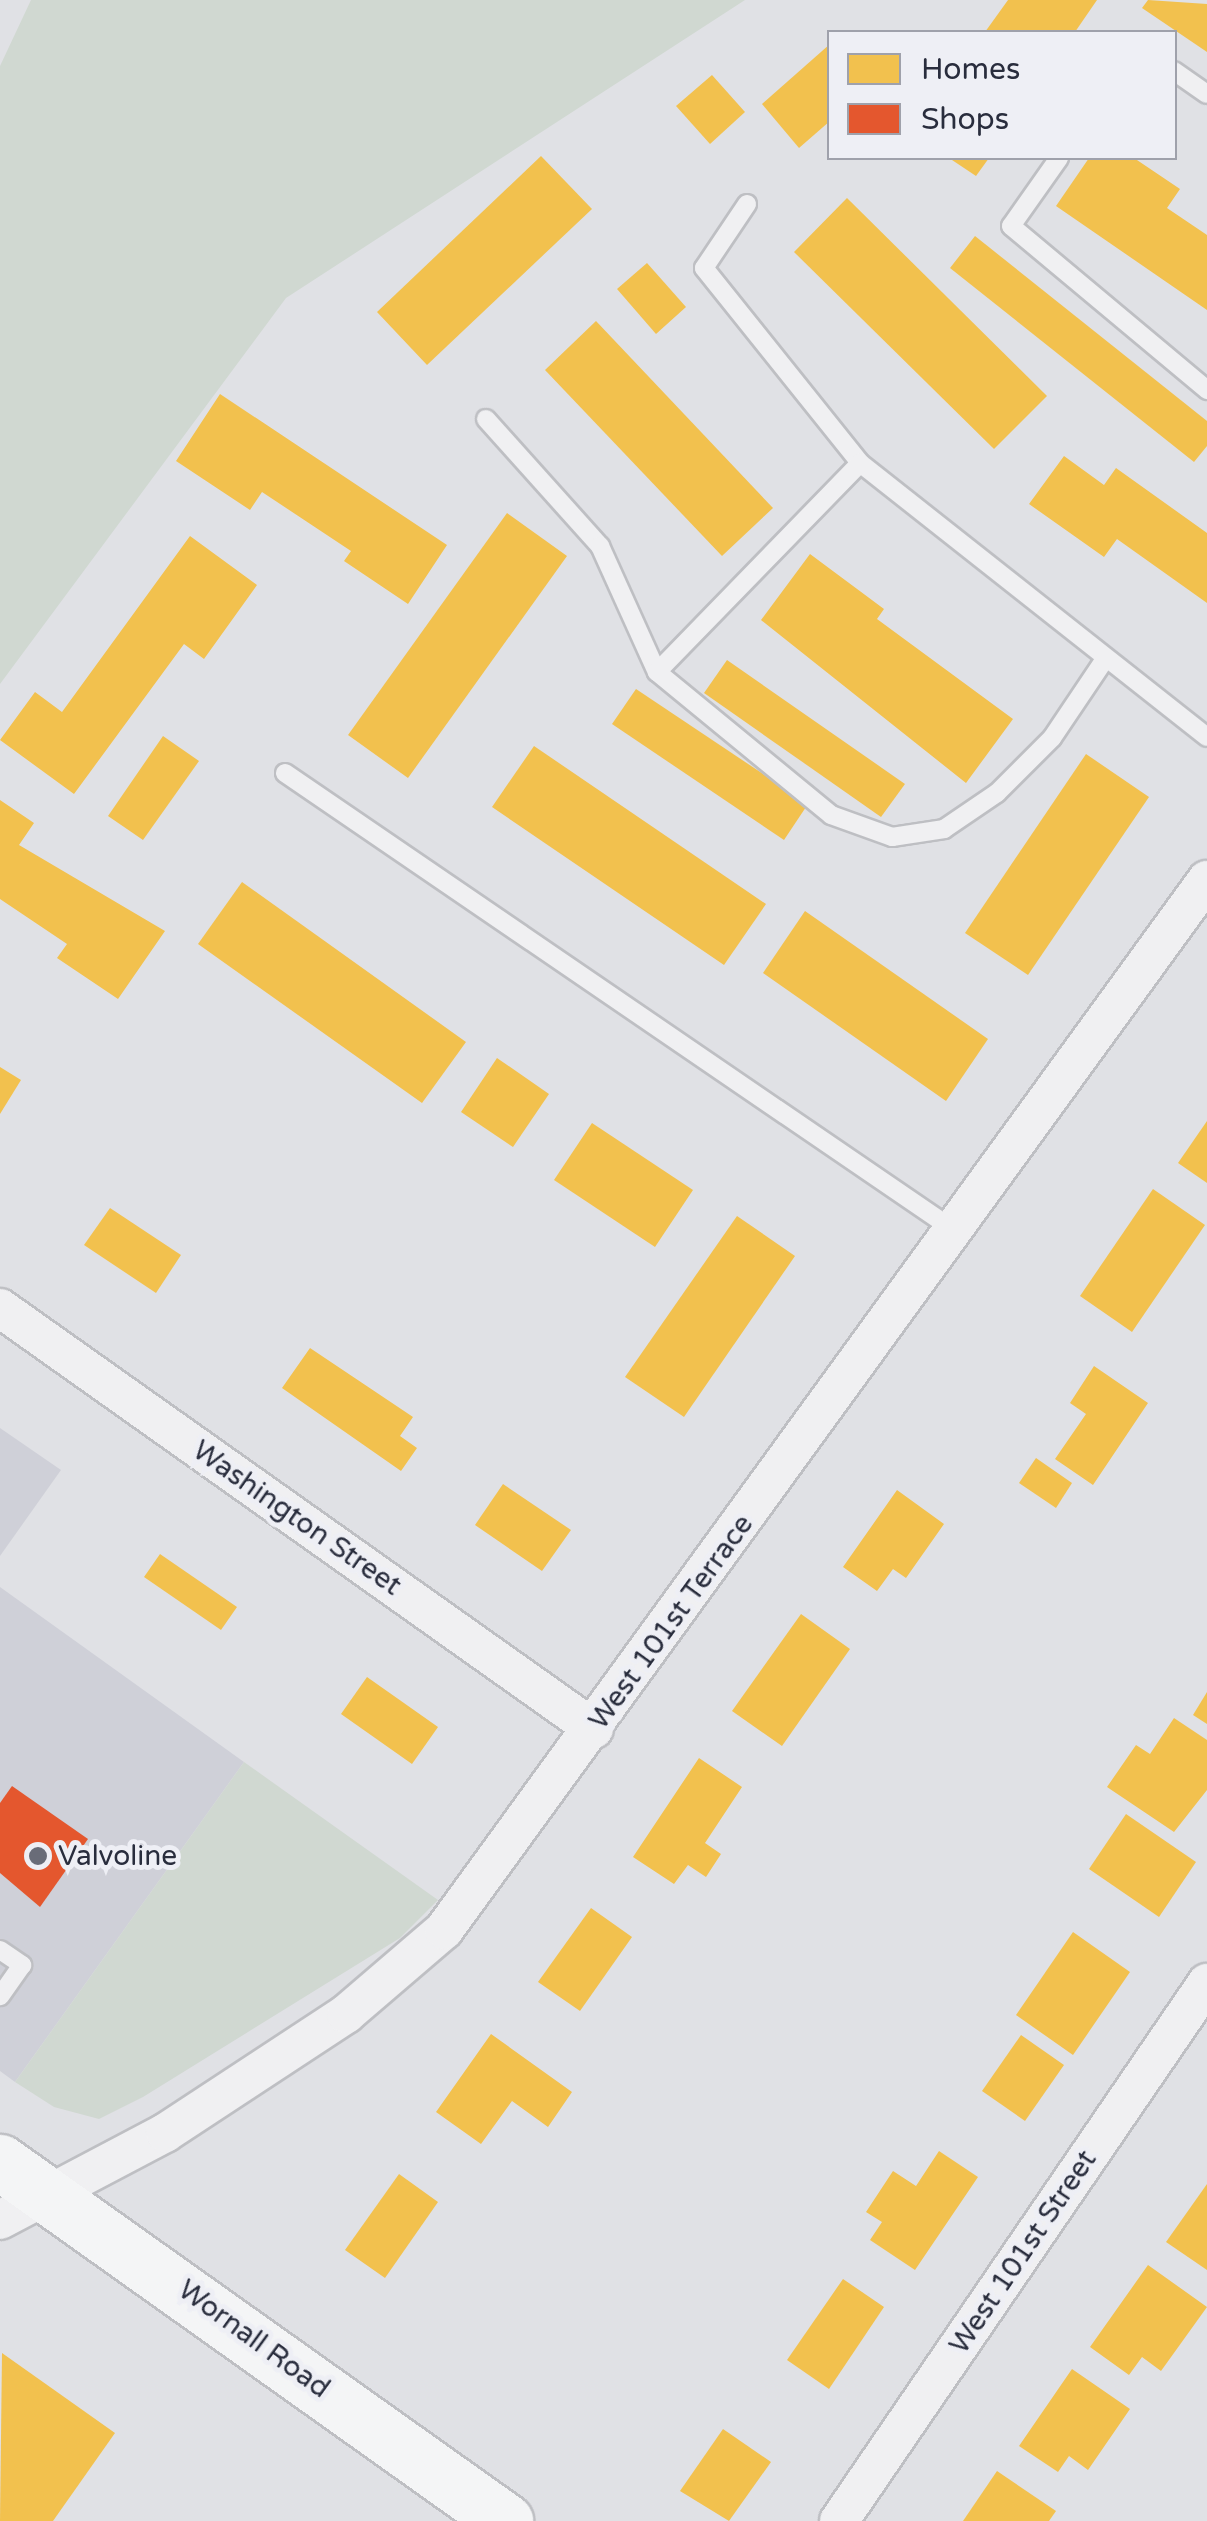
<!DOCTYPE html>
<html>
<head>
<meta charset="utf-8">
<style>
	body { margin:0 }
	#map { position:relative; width:1207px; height:2521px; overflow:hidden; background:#e0e1e5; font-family:"Varela Round",sans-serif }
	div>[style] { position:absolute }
	.built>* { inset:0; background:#cfd0d8 }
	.green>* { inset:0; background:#d0d8d1 }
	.homes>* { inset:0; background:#f2c14e }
	.shops>* { inset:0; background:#e4572e }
	.roads { filter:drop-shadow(2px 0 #bebfc3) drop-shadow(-2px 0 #bebfc3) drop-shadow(0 2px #bebfc3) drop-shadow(0 -2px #bebfc3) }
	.lane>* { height:18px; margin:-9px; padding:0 9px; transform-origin:9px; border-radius:9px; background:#f0f0f2 }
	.street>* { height:38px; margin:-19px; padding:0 19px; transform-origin:19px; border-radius:19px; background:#f0f0f2 }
	.primary>* { height:55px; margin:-27.5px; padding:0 27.5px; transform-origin:27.5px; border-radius:27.5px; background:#f4f5f6 }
	.dots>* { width:28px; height:28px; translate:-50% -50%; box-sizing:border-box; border:5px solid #eeeff5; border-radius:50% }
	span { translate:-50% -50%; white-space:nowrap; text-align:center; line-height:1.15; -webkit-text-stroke:10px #eeeff5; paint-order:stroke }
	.street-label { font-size:28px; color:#292d3d }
	.poi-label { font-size:28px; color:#292d3d }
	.left { translate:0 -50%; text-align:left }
	.legend { position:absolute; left:827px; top:30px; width:350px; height:130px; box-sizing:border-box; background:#eeeff5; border:2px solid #9fa1ab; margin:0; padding:12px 18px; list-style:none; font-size:30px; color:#292d3d }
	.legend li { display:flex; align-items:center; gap:20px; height:50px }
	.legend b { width:50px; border:2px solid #9fa1ab }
</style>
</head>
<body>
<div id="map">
	<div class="built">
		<div style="clip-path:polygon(0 1428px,61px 1470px,0 1556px)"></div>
		<div style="clip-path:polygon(0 1587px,244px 1762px,15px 2082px,0 2071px)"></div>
	</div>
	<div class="green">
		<div style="clip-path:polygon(31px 0,745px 0,286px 298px,0 684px,0 66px)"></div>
		<div style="clip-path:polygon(244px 1762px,438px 1900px,400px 1938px,143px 2097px,99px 2119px,54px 2107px,15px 2082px)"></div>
	</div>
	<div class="homes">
		<div style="clip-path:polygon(1008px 0,1097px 0,1075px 32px,985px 32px)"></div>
		<div style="clip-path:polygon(1148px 0,1207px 4px,1207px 52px,1142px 8px)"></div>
		<div style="clip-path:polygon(830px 44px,830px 121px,799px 148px,762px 104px)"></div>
		<div style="clip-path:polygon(712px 75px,745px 112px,710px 144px,676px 106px)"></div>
		<div style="clip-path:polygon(541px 156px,592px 209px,427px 365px,377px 312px)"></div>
		<div style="clip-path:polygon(949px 158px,989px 158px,976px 176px)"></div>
		<div style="clip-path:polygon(1089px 158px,1134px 158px,1180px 189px,1167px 208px,1207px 235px,1207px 310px,1056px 206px)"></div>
		<div style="clip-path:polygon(847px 198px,1047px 396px,994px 449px,794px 252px)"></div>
		<div style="clip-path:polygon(975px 236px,1207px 421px,1207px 446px,1194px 462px,950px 268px)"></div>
		<div style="clip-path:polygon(647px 263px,686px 307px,656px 334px,617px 289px)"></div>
		<div style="clip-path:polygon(596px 321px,773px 508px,722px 556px,545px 370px)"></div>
		<div style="clip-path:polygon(220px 394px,447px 545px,408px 604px,344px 561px,351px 551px,262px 492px,250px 510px,176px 461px)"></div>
		<div style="clip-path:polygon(1064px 456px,1104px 485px,1116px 468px,1207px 533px,1207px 603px,1117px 539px,1104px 557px,1029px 504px)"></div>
		<div style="clip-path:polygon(507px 513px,567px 556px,408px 778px,348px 735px)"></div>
		<div style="clip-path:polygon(190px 536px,257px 585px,204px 659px,184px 644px,74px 794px,0 740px,35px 692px,62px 712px)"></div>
		<div style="clip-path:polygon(810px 554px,884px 609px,877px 619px,1013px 719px,966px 783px,761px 620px)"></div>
		<div style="clip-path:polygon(727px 660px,905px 784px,881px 817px,704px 693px)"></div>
		<div style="clip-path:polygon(636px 689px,808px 804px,784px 840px,612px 724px)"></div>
		<div style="clip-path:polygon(163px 736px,199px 761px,143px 840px,108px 816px)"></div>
		<div style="clip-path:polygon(534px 746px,766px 904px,724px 965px,492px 807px)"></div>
		<div style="clip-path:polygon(1086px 754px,1149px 797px,1028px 975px,965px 933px)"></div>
		<div style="clip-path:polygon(0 800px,34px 823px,19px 845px,165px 931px,118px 999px,57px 958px,67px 944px,0 899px)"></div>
		<div style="clip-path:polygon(242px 882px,466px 1042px,422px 1103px,198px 944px)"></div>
		<div style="clip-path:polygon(805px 911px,988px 1039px,946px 1101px,763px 973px)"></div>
		<div style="clip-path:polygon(497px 1058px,549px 1094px,513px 1147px,461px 1112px)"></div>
		<div style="clip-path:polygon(0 1067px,21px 1080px,0 1114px)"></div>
		<div style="clip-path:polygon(1207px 1121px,1207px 1183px,1178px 1163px)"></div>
		<div style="clip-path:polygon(592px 1123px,693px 1190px,655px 1247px,554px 1180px)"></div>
		<div style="clip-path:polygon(1153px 1189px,1205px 1225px,1132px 1332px,1080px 1296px)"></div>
		<div style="clip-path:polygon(110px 1208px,181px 1255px,156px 1293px,84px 1245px)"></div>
		<div style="clip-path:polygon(737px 1216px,795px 1256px,684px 1417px,625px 1377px)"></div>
		<div style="clip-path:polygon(310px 1348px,413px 1417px,400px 1436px,417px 1448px,401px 1471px,282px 1388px)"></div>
		<div style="clip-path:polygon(1094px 1366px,1148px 1403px,1093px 1485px,1055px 1459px,1086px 1414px,1070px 1403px)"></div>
		<div style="clip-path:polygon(1036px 1458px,1072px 1483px,1056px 1508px,1019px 1483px)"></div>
		<div style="clip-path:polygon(503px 1484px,571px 1530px,542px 1571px,475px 1525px)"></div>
		<div style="clip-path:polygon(897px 1490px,944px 1524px,906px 1578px,893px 1569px,877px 1591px,843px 1567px)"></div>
		<div style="clip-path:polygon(160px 1554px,237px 1607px,221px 1630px,144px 1577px)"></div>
		<div style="clip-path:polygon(801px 1614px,850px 1649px,782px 1746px,732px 1711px)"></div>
		<div style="clip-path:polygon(367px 1677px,438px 1727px,412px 1764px,341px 1714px)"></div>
		<div style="clip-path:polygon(1207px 1692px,1207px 1724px,1193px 1715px)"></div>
		<div style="clip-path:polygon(1174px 1718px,1207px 1740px,1207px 1790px,1174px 1832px,1107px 1787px,1136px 1745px,1150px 1754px)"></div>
		<div style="clip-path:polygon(699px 1758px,742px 1787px,705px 1843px,721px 1854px,706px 1877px,688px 1865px,674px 1884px,633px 1857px)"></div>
		<div style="clip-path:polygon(1126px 1814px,1196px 1862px,1159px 1917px,1089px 1869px)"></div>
		<div style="clip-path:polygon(591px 1908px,632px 1937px,580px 2011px,538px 1982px)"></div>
		<div style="clip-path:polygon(1073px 1932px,1130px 1972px,1073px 2055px,1016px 2015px)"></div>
		<div style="clip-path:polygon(491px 2034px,572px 2092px,548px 2127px,512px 2101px,481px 2144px,436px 2112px)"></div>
		<div style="clip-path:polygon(1021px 2035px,1064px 2065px,1025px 2121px,982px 2091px)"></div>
		<div style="clip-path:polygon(939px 2151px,978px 2177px,915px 2270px,870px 2240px,882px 2222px,866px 2212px,893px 2171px,916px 2186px)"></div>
		<div style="clip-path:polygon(399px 2174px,438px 2202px,385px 2278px,345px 2250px)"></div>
		<div style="clip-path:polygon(1207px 2184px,1207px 2270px,1166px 2242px)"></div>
		<div style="clip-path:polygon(1148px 2265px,1207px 2307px,1161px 2371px,1142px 2357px,1129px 2375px,1090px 2347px)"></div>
		<div style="clip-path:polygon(843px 2279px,884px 2307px,829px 2389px,787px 2360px)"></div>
		<div style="clip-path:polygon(2px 2353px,115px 2433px,53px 2521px,0 2521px)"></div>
		<div style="clip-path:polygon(1072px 2369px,1130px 2409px,1088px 2470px,1069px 2456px,1058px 2472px,1019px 2446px)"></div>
		<div style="clip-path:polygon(723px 2429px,771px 2462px,729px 2521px,680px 2491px)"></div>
		<div style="clip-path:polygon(997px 2471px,1056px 2511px,1049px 2521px,963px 2521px)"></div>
	</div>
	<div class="shops">
		<div style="clip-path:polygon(12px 1786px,88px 1839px,40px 1907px,0 1873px,0 1803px)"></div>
	</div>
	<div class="roads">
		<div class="lane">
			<div style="left:1174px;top:71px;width:40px;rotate:34.9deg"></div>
			<div style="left:1059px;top:158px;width:83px;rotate:125.2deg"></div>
			<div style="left:1011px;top:226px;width:256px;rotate:39.9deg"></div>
			<div style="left:747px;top:204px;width:77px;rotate:123.9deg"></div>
			<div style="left:704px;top:268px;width:250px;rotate:51.3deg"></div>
			<div style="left:860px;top:463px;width:442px;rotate:38.3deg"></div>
			<div style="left:486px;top:419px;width:171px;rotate:48.1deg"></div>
			<div style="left:600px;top:546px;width:138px;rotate:65.7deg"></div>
			<div style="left:657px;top:672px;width:225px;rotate:39.4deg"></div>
			<div style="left:831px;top:815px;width:65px;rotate:19.8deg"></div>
			<div style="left:892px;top:837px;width:53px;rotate:-8.7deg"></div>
			<div style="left:944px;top:829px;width:64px;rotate:-34.2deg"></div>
			<div style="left:997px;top:793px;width:78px;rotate:-45deg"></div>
			<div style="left:1052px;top:738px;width:92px;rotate:-56.1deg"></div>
			<div style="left:657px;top:672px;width:291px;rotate:-45.8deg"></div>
			<div style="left:285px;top:773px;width:810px;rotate:34.34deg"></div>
			<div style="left:0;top:1950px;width:27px;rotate:34deg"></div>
			<div style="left:22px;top:1965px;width:38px;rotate:125deg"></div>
		</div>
		<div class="street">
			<div style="left:0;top:1308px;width:728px;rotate:35.33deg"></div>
			<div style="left:0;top:2220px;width:187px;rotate:-27.8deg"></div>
			<div style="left:165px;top:2133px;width:217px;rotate:-33.3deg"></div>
			<div style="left:346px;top:2014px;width:129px;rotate:-40.6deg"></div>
			<div style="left:444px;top:1930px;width:1298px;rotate:-54deg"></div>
			<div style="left:839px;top:2521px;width:652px;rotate:-55.63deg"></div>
		</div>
		<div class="primary">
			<div style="left:0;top:2162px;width:620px;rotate:35.41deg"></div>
		</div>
	</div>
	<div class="dots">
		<div style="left:38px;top:1856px;background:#696c78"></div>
	</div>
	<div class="street-label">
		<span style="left:297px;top:1518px;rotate:35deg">Washington Street</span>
		<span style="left:671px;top:1622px;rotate:-54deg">West 101st Terrace</span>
		<span style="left:1023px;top:2252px;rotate:-56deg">West 101st Street</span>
		<span style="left:254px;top:2339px;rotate:36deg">Wornall Road</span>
	</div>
	<div class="poi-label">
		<span class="left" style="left:58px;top:1856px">Valvoline</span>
	</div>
	<ul class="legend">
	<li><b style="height:28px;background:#f2c14e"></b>Homes</li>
	<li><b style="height:28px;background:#e4572e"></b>Shops</li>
	</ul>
</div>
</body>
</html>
